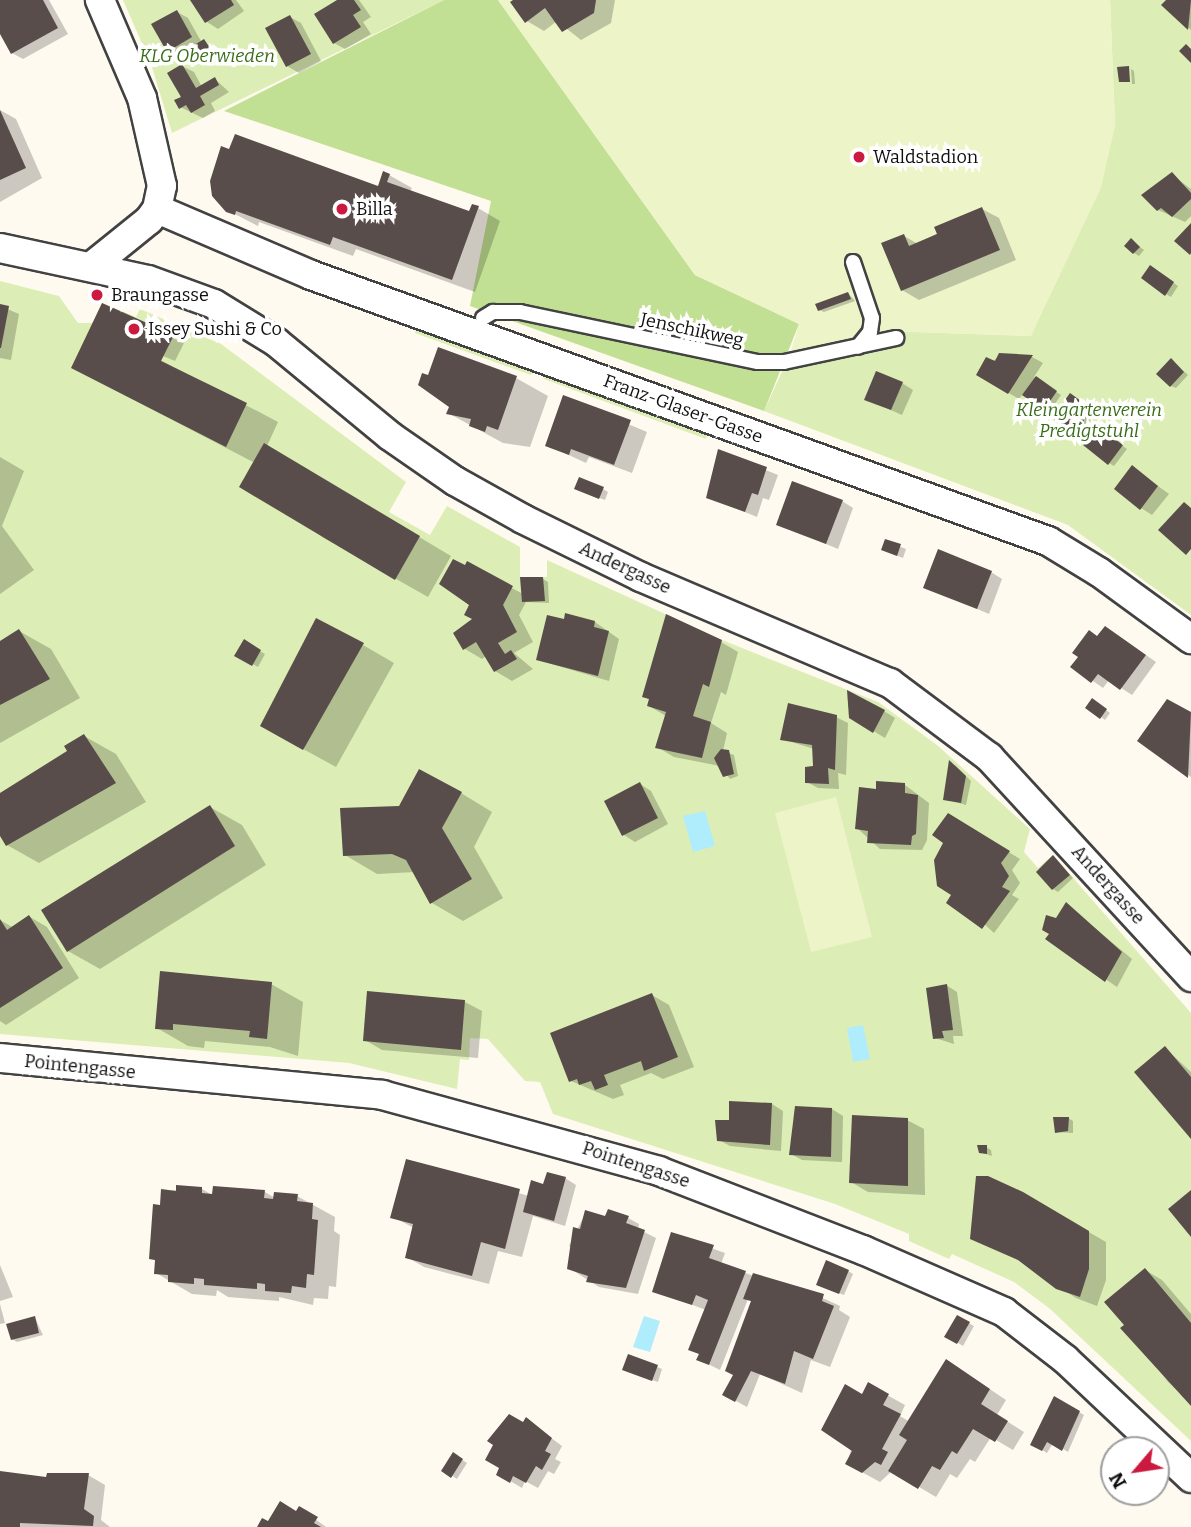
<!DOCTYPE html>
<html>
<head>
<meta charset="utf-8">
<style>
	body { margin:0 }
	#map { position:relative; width:1191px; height:1527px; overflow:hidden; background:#fffaf0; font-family:Bitter,serif }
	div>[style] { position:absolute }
	.green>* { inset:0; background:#dceeb5 }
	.forest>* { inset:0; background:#c2e093 }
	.pitch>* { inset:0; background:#ecf4c8 }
	.water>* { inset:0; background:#afecfc }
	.shadow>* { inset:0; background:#0003 }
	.building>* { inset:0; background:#584d4a }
	.roads { filter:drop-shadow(2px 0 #424242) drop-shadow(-2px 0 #424242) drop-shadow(0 2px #424242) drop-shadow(0 -2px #424242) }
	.service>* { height:14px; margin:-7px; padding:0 7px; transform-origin:7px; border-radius:7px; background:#fff }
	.minor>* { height:28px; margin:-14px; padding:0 14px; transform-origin:14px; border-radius:14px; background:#fff }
	.dots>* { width:19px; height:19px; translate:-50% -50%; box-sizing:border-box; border:4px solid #fff; border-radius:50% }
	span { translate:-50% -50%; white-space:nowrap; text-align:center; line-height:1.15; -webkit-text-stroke:7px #fff; paint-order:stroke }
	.park-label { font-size:18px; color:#386d18; font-style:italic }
	.poi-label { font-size:18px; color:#0f0f0f }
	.left { translate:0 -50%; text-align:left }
	.street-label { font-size:18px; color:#0f0f0f }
	.north { position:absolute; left:1100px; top:1436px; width:70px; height:70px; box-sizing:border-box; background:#fff; border:2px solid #9f9f9f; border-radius:50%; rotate:241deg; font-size:19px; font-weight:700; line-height:28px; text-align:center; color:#0f0f0f }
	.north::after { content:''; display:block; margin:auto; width:24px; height:32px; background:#cc193f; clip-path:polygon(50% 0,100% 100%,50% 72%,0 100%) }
</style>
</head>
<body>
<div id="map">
	<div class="green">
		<div style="clip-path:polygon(123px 0,444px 0,172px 133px,151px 64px)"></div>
		<div style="clip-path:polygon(1110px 0,1191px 0,1191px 615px,1068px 525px,764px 411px,790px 354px,885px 331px,1031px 336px,1115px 126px)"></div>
		<div style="clip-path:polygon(0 281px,59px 296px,78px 323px,93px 323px,102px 303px,136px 317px,140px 309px,221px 344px,406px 482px,389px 512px,430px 535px,447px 506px,520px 547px,520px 577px,547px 577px,547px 560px,722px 640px,878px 702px,937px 745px,1030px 829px,1024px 852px,1038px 868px,1053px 855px,1191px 1013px,1191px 1441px,1049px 1308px,1014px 1282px,952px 1254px,949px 1259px,909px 1241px,909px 1234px,835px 1204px,553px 1114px,540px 1082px,525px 1081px,488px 1039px,470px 1038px,469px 1060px,460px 1059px,457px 1089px,349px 1063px,0 1034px)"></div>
		<div style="clip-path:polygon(416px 326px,534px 369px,531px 375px,415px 333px)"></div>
		<div style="clip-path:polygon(546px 373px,708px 432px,706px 439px,544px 379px)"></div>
	</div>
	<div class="forest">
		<div style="clip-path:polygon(444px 0,498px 0,695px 275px,799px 324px,764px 411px,470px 306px,491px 201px,224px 111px)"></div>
	</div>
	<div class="pitch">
		<div style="clip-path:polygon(498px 0,1110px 0,1115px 126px,1101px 188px,1031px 336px,885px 331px,790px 354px,799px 324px,695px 275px)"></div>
		<div style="clip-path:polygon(836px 797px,872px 937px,811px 952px,775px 813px)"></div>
	</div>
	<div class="water">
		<div style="clip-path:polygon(705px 811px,715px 846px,693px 852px,683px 816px)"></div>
		<div style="clip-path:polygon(863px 1025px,870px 1059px,853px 1062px,847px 1028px)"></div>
		<div style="clip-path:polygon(644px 1316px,660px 1321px,650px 1352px,633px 1347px)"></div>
	</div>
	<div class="shadow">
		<div style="clip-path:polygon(0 0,49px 0,68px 34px,23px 59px,12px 53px,0 27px)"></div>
		<div style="clip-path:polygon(192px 0,236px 0,244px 11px,218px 29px,207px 22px)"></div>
		<div style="clip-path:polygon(341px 0,359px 0,371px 17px,363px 22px,371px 34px,345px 49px,334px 43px)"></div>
		<div style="clip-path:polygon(516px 0,615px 0,611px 23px,581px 40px,557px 21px,544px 31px,527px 21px)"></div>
		<div style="clip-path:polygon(1168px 0,1191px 0,1191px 30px,1164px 5px)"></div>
		<div style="clip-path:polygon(177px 12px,188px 18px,202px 43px,214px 51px,207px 55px,199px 46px,179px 57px,168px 51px)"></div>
		<div style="clip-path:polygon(290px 17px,301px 23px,321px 61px,299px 73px,287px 66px)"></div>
		<div style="clip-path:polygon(182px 66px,194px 72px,202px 87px,215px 79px,229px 92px,211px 103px,215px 111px,203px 118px,180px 107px)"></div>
		<div style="clip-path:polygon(1131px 69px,1134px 71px,1135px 84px,1132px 84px)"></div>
		<div style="clip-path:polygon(0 110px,16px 119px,42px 178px,0 202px)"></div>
		<div style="clip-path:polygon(389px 175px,412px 188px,410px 192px,470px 213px,478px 208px,500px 221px,475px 292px,356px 249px,353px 256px,259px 222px,258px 226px,227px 210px,379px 188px)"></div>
		<div style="clip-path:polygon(1172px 175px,1191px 189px,1191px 216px,1185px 222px,1158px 210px)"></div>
		<div style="clip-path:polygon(982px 209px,999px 218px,1016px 260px,919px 300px,902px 290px,904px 236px,918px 244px)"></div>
		<div style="clip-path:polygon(1136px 244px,1144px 250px,1139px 256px,1134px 253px)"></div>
		<div style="clip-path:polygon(1157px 271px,1178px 286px,1171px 297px,1166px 294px)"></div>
		<div style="clip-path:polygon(848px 293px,855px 301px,824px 312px,819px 310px)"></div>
		<div style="clip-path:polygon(0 306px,19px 314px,11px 360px,0 358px)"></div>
		<div style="clip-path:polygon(103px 306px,184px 343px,175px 361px,115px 336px,278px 422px,267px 446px,451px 556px,428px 597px,322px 537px,255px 463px,105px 385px)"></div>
		<div style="clip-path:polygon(1000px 355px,1032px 357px,1043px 363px,1034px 377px,1061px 395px,1050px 411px,1023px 394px,1019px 399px,978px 375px)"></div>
		<div style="clip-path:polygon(1176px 364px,1188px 375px,1176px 388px,1171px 386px)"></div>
		<div style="clip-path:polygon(429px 377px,516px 378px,548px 396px,530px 447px,503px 443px,448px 413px,451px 406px)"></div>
		<div style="clip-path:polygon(902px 383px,913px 390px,902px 415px,866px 399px)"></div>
		<div style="clip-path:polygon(564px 397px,647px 432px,632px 473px,589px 457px,586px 463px,547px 445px)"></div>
		<div style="clip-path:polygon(1076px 398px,1096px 413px,1079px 435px,1075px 432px)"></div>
		<div style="clip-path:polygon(1103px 431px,1127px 449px,1114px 466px,1109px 463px)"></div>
		<div style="clip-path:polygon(719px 451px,778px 475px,769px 500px,763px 498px,757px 517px,708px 497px)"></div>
		<div style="clip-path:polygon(0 457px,24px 471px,2px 526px,34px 570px,0 594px)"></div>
		<div style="clip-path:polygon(1133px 468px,1169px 494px,1152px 515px,1141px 508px)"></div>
		<div style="clip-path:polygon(603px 489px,608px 492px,605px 500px,581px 491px)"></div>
		<div style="clip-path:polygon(842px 501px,853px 508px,838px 549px,778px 524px)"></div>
		<div style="clip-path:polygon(886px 541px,906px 549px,903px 558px,888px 552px)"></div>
		<div style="clip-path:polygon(467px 564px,523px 594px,543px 579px,548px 582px,549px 603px,526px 602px,519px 615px,533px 642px,514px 653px,533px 669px,512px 681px,495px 671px,486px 656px,482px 659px,465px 649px,475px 619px)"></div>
		<div style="clip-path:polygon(991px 572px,1002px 579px,989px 614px,925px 587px)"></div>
		<div style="clip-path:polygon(567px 615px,595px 622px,619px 639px,609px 681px,538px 660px)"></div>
		<div style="clip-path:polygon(19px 631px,51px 649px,80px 698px,0 743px,0 649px)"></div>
		<div style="clip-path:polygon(1116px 634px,1156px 662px,1132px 695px,1109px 680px,1103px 688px,1073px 667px,1098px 637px)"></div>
		<div style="clip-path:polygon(244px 642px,265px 654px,258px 667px,236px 655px)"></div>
		<div style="clip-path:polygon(721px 642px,738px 652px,726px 695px,721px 692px,711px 723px,727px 733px,723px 751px,734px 755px,738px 776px,730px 779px,720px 766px,674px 757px,657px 747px,666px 716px,649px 706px,650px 700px,644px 696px)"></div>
		<div style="clip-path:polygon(363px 645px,394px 663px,336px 767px,294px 744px)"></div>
		<div style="clip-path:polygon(1167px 701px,1191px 715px,1191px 777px,1140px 741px)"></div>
		<div style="clip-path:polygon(1097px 703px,1110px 713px,1105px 720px,1101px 717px)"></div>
		<div style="clip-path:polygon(884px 711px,895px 718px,885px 738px,850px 717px)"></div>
		<div style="clip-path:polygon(836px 717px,848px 723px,846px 775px,838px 773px,839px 789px,818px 788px,807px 782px,815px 767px,814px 749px,782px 739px)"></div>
		<div style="clip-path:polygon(84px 736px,116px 754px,146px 802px,39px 863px,7px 845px,0 833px,0 795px,70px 751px)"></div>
		<div style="clip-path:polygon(955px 765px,971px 781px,966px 805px,945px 799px)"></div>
		<div style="clip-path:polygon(640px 784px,651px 791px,668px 824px,635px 842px,624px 835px,606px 802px)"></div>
		<div style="clip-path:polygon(905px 785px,929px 803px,927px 840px,922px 850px,880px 849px,857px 828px,877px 791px)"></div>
		<div style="clip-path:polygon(461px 793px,492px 812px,474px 847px,503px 898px,463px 921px,432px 903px,415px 872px,377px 874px,345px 855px,400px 807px)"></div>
		<div style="clip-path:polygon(210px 807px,242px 825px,266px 865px,100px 969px,68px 951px)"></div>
		<div style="clip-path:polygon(948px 815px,1020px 859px,1012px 870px,1020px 883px,1012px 895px,1019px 899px,994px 933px,953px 895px,946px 842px)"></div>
		<div style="clip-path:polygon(1054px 857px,1073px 878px,1058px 892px,1053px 889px)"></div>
		<div style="clip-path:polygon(1066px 904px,1132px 959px,1117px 987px,1047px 939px)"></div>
		<div style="clip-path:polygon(30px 917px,47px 927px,79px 978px,6px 1025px,0 1021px,0 920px,14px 928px)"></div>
		<div style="clip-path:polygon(271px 984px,303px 1002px,298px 1056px,270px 1047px,205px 1041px,204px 1048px,188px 1046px,157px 1028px)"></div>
		<div style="clip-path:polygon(946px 985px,957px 992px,963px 1036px,953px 1036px,954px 1044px,935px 1038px)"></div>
		<div style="clip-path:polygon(652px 995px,669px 1005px,694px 1067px,663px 1079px,651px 1073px,620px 1085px,624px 1095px,613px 1099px,571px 1081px)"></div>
		<div style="clip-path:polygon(465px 1002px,482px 1011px,478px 1058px,382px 1050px,365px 1040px)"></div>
		<div style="clip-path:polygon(1165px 1048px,1191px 1072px,1191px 1136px)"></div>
		<div style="clip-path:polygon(772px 1104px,783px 1111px,781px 1151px,730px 1146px,719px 1140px,730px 1122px)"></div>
		<div style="clip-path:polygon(832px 1109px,843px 1116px,842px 1162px,802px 1160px,791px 1154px)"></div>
		<div style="clip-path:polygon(1068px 1118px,1073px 1121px,1073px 1133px,1056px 1132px)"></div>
		<div style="clip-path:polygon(907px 1120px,924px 1129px,925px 1195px,868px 1192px,851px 1182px)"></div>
		<div style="clip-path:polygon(986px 1147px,991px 1150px,992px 1156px,980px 1152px)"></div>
		<div style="clip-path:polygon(407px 1161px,529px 1196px,565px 1178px,576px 1185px,565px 1226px,533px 1216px,522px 1257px,498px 1251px,489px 1284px,424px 1267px,407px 1257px,414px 1228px,393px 1217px)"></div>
		<div style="clip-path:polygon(202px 1189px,214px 1196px,265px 1192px,275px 1198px,297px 1196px,335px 1217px,334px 1231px,340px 1235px,336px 1287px,329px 1286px,328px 1299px,314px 1298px,313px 1305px,279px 1297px,279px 1301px,228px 1297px,217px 1290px,216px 1296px,192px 1294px,156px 1273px,157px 1262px,151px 1258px,163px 1191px)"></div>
		<div style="clip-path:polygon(1023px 1194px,1106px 1242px,1106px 1280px,1097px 1306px,1076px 1298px,1015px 1258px,972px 1238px)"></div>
		<div style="clip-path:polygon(586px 1212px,607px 1219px,628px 1218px,639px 1224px,638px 1229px,656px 1238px,638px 1294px,599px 1287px,569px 1268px,575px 1250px,569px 1246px)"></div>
		<div style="clip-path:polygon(672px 1234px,725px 1253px,721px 1264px,795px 1291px,797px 1286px,840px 1306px,839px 1310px,850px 1317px,830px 1367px,811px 1360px,802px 1393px,760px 1374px,747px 1407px,725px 1395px,735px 1375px,753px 1302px,748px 1299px,720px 1370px,698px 1359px,706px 1310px,655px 1291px)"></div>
		<div style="clip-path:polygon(0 1265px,13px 1297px,0 1301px)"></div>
		<div style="clip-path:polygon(1145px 1270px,1162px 1280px,1191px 1314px,1191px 1403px,1168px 1382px,1126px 1325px)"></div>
		<div style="clip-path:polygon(848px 1271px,853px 1274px,844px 1295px,823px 1287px)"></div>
		<div style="clip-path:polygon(0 1304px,5px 1323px,0 1324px)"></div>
		<div style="clip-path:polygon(957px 1317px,974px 1326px,963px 1346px,947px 1336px)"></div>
		<div style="clip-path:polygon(35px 1318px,43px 1335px,17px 1342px,12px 1339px)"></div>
		<div style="clip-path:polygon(657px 1367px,662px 1369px,658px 1382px,629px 1372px)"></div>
		<div style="clip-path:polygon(963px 1371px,1006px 1400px,997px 1415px,1024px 1432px,1013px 1450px,991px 1437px,975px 1462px,970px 1459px,957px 1478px,950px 1474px,936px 1497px,892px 1471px,880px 1482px,847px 1464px,869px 1385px,905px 1405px,900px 1416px,910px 1422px)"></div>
		<div style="clip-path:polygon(1055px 1398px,1084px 1415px,1068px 1452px,1053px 1443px,1047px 1453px,1032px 1444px)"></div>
		<div style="clip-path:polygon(527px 1420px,562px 1446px,555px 1459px,561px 1462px,554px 1474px,548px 1471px,538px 1488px,525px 1481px,522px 1488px,498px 1474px)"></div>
		<div style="clip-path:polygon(453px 1454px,467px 1463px,457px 1479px,443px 1470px)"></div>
		<div style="clip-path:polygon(0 1473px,48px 1479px,88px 1475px,105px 1485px,101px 1520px,110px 1527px,0 1527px)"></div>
		<div style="clip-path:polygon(300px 1508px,326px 1527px,261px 1527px,297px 1513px)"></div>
	</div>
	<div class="building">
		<div style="clip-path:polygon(0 0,43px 0,58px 28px,11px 54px,0 34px)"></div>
		<div style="clip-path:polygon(190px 0,231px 0,234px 5px,205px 23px)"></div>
		<div style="clip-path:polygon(337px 0,354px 0,361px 10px,353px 15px,361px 27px,333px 44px,314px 14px)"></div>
		<div style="clip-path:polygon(513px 0,596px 0,594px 13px,562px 32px,545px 8px,525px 23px,510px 2px)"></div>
		<div style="clip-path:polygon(1166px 0,1191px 0,1188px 30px,1161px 5px)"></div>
		<div style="clip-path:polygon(177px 10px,192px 37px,167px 52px,151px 24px)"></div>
		<div style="clip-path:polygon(290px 15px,311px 54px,286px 67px,265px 28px)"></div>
		<div style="clip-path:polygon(204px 39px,210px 48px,201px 53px,196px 44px)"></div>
		<div style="clip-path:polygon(1186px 44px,1191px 49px,1191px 63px,1179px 51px)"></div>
		<div style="clip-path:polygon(182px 64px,196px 88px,215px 77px,219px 85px,200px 96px,205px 105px,191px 113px,186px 105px,179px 109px,174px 100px,181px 97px,167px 73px)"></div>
		<div style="clip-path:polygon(1129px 66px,1130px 82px,1119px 82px,1117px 67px)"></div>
		<div style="clip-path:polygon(0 110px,26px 168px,0 180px)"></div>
		<div style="clip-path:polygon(235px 134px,378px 186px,383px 171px,390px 174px,387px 182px,469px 211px,472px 204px,479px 206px,452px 280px,333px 237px,330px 245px,236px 211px,235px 215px,226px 212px,212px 196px,210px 181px,221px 146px,229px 149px)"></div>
		<div style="clip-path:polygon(1172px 172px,1191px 193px,1191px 199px,1172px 217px,1161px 208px,1157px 211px,1141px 195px)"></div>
		<div style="clip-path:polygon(982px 207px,1000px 250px,901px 291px,881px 243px,904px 234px,909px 246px,937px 234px,934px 227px)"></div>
		<div style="clip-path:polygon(1191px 223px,1191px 253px,1190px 255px,1174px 241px)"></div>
		<div style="clip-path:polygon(1131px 238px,1140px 247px,1133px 254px,1124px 246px)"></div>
		<div style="clip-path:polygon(1150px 265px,1174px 282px,1165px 296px,1141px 278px)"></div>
		<div style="clip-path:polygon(848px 292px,851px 299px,818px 311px,815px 304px)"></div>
		<div style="clip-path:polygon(102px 303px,174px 335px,161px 361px,247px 403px,226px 447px,71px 368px)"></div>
		<div style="clip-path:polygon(0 304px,9px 306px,1px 348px,0 348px)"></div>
		<div style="clip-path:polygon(438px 347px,517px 376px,498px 430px,487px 426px,485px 432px,469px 426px,471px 419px,446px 414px,449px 407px,418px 385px,422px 373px,428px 375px)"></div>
		<div style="clip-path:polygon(999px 353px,1033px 355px,1008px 394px,976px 375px,986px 357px,995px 361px)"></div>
		<div style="clip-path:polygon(1171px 358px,1184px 372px,1170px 387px,1156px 374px)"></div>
		<div style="clip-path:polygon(876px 371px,903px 382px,891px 410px,864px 400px)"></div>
		<div style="clip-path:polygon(1036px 376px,1057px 391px,1044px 410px,1022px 395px)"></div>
		<div style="clip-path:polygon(1070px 393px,1092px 409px,1074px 434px,1052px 418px)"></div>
		<div style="clip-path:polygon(563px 395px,631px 420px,614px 465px,571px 449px,569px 455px,545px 446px)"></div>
		<div style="clip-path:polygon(1098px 426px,1123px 445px,1108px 465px,1083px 445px)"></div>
		<div style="clip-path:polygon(264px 443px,420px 536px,395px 580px,239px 487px)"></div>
		<div style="clip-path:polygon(718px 449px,767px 467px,758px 495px,752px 493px,745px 512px,706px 498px)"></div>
		<div style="clip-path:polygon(1132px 465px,1158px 486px,1140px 510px,1114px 489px)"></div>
		<div style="clip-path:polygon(579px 477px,604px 487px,599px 499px,574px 489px)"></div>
		<div style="clip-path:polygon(792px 481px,843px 500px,826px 544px,776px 525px)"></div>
		<div style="clip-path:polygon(1184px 502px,1191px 508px,1191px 549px,1186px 555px,1158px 530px)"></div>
		<div style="clip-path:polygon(885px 539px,901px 544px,897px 556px,881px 550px)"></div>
		<div style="clip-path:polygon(938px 549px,992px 571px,977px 609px,923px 588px)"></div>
		<div style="clip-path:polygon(453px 559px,465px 565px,467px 561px,513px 586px,503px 605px,517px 632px,498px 643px,505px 654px,511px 650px,517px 659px,494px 672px,476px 642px,463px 650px,453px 633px,472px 619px,464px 615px,469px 605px,439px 584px)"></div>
		<div style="clip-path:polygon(520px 577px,543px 577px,545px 601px,522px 602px)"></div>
		<div style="clip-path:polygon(565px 613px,595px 621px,594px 627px,609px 631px,598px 676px,536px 660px,547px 615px,564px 619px)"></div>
		<div style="clip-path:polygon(666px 614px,722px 640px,709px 687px,703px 684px,693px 716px,711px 722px,702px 758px,655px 748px,666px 712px,647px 706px,649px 699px,642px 697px)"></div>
		<div style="clip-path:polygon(316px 618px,364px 643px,303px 750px,260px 726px)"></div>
		<div style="clip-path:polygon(1105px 626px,1146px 655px,1120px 690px,1098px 674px,1091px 683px,1070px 667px,1078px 657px,1072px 653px,1089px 630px,1097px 636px)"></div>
		<div style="clip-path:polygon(19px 629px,50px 679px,0 705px,0 641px)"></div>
		<div style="clip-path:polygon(244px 639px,261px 650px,252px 666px,234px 656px)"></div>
		<div style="clip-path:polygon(847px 690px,885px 710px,873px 733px,849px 718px)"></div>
		<div style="clip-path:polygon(1092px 698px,1107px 709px,1100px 719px,1085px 708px)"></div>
		<div style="clip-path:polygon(1167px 699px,1191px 712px,1188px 778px,1137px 741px)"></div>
		<div style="clip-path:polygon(788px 703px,837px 715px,835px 770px,828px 768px,829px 784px,805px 783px,805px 767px,813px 766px,812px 745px,780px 740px)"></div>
		<div style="clip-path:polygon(84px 734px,116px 783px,6px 846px,0 836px,0 793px,67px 751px,64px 746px)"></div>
		<div style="clip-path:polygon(721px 749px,729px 750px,734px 774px,723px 777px,714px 758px)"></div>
		<div style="clip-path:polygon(949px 760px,966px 776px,961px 803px,943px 800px)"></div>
		<div style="clip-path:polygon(419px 769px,462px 792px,442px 828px,472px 879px,430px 904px,406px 860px,392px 854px,343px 856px,340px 808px,399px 806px)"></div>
		<div style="clip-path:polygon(876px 781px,905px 783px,905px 793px,918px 795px,916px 834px,912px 836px,911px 845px,867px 843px,868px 831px,855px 829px,859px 787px,876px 789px)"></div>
		<div style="clip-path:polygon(640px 782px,658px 818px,622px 836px,604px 801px)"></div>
		<div style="clip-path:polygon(210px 805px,235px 846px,67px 952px,41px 910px)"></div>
		<div style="clip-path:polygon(948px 813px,1010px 851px,1001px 863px,1009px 876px,1002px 887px,1010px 891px,982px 929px,946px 903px,951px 895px,937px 886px,934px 860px,943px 843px,932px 835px)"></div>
		<div style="clip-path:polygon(1053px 855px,1070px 875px,1052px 890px,1036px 872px)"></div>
		<div style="clip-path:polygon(1066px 902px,1122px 952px,1105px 982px,1045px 939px,1049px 934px,1042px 930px,1046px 915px,1056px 918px)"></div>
		<div style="clip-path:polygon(29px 915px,63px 968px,0 1008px,0 919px,7px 930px)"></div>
		<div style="clip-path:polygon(160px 971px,272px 982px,267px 1039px,249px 1037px,250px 1031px,173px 1024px,173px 1030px,155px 1029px)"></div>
		<div style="clip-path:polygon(947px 984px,953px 1030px,942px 1031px,944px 1038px,933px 1039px,926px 988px)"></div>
		<div style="clip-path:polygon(367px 991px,465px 1000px,461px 1050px,363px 1041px)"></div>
		<div style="clip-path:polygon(652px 993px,678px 1057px,644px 1071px,641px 1061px,604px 1075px,608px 1085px,595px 1090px,591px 1081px,579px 1085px,577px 1079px,569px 1082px,550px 1033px)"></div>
		<div style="clip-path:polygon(1165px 1046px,1191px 1077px,1191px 1139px,1134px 1072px)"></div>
		<div style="clip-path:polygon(729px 1101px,772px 1103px,770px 1145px,717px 1141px,715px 1120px,729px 1120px)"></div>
		<div style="clip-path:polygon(795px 1106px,832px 1108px,831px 1157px,789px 1155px)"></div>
		<div style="clip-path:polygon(852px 1115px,908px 1118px,908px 1186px,849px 1183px)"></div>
		<div style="clip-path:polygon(1053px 1117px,1069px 1117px,1068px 1131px,1055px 1133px)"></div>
		<div style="clip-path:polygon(977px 1145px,987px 1145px,987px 1154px,979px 1153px)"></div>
		<div style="clip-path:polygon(406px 1159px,520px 1189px,505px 1249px,481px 1242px,472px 1276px,405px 1258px,413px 1224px,390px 1218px)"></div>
		<div style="clip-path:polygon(547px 1172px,566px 1177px,554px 1221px,523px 1212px,531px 1180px,543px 1184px)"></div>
		<div style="clip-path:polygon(976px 1176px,988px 1176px,1023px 1192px,1089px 1231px,1089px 1269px,1080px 1297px,1056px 1289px,1018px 1260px,970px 1239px)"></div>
		<div style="clip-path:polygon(176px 1185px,202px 1187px,202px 1193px,212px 1194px,213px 1186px,265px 1190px,264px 1198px,273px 1199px,274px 1192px,298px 1194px,297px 1201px,313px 1203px,312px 1219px,318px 1220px,314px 1275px,307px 1274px,306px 1288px,292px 1286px,291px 1293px,265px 1291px,265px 1284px,257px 1283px,257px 1289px,204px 1285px,204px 1279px,194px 1278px,194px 1284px,168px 1282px,168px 1275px,154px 1274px,155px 1260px,149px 1259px,153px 1204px,160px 1205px,161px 1189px,176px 1191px)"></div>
		<div style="clip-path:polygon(1191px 1190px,1191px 1237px,1168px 1209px)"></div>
		<div style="clip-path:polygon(608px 1209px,629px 1216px,626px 1223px,645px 1230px,626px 1288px,586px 1282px,588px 1276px,567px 1269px,573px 1227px,580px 1229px,585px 1210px,605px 1216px)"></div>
		<div style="clip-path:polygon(671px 1232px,714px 1245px,709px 1258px,746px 1271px,709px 1365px,696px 1360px,699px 1354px,688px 1350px,708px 1300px,696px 1295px,692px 1305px,652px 1292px)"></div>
		<div style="clip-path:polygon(826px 1260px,849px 1270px,839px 1294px,816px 1285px)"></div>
		<div style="clip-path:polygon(1145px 1268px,1191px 1323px,1191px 1406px,1120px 1328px,1124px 1325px,1104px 1302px)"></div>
		<div style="clip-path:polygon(753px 1273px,824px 1294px,822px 1301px,834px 1306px,813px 1359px,794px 1351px,785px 1384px,751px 1371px,735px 1402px,722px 1395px,733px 1375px,725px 1371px,751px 1301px,743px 1299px)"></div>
		<div style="clip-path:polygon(957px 1315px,970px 1322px,957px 1344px,944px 1337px)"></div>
		<div style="clip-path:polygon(35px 1316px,39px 1333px,11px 1340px,6px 1324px)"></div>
		<div style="clip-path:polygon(628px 1354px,658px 1365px,652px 1381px,622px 1370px)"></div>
		<div style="clip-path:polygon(946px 1359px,990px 1389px,981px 1404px,1008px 1421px,995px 1442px,973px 1429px,957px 1454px,952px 1451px,940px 1470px,932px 1466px,918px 1489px,888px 1471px,907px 1440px,899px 1435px)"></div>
		<div style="clip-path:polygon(868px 1382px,889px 1394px,883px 1405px,901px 1414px,882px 1449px,888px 1452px,881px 1465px,875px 1462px,862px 1473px,845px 1464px,852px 1451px,821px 1430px,845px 1384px,862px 1394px)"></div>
		<div style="clip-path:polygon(1054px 1396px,1080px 1411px,1062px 1451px,1047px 1442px,1042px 1451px,1030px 1445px)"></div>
		<div style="clip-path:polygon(509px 1414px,523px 1422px,526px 1417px,552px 1438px,545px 1451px,551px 1454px,542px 1470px,536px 1466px,526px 1483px,513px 1476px,510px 1483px,496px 1475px,499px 1468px,485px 1460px,493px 1445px,487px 1441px)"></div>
		<div style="clip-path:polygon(453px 1452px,463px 1459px,451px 1478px,441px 1471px)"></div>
		<div style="clip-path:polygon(0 1471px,46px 1477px,47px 1473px,89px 1473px,84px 1509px,94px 1516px,93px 1526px,20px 1523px,20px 1527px,0 1527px)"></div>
		<div style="clip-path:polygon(280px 1501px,296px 1511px,299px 1506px,318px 1517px,314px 1523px,321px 1527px,257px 1527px,262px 1518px,268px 1521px)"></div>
	</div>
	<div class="roads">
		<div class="service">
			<div style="left:853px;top:262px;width:59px;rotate:71.3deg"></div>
			<div style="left:872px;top:318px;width:14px;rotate:98deg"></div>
			<div style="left:870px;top:332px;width:19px;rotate:129deg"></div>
			<div style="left:483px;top:318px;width:12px;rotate:-31deg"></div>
			<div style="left:493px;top:312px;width:27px"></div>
			<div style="left:520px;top:312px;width:243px;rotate:11.9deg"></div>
			<div style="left:758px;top:362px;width:26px"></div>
			<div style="left:784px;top:362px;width:115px;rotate:-12.1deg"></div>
		</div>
		<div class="minor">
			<div style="left:157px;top:209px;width:168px;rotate:23.2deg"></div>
			<div style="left:311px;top:275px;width:784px;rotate:19.85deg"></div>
			<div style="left:1048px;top:541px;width:60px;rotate:31.3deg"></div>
			<div style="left:1099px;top:572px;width:114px;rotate:36.1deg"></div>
			<div style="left:0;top:248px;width:151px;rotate:12.2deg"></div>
			<div style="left:148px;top:280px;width:70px;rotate:20deg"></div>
			<div style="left:214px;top:304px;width:73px;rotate:31.5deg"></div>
			<div style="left:276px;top:342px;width:148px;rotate:39.5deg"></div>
			<div style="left:390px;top:436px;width:79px;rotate:34.7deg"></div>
			<div style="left:455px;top:481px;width:78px;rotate:29.2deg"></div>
			<div style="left:523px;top:519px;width:131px;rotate:26.2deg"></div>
			<div style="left:641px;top:577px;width:271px;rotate:23.1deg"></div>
			<div style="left:890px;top:683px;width:124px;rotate:36.8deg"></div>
			<div style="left:989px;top:757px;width:299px;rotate:47.4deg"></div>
			<div style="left:92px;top:266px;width:73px;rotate:-38.9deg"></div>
			<div style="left:149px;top:220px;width:14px;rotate:-54deg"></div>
			<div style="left:157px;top:209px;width:24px;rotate:-78deg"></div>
			<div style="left:162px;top:186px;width:90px;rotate:-102.8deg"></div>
			<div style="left:142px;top:98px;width:107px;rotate:-113.2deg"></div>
			<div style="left:0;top:1058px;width:384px;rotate:5.5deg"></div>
			<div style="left:382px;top:1095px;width:287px;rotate:15.3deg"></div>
			<div style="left:659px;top:1171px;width:219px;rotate:21.2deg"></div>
			<div style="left:863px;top:1250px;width:154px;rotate:23.7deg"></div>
			<div style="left:1004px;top:1312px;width:78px;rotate:37.7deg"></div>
			<div style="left:1066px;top:1360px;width:172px;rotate:43.3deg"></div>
		</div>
	</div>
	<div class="dots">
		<div style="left:859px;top:157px;background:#cc193f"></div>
		<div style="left:342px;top:209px;background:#cc193f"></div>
		<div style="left:97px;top:295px;background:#cc193f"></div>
		<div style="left:134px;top:329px;background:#cc193f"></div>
	</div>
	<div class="park-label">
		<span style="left:207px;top:56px">KLG Oberwieden</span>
		<span style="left:1089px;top:421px">Kleingartenverein<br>Predigtstuhl</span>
	</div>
	<div class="poi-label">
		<span class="left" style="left:873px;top:157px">Waldstadion</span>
		<span class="left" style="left:356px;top:209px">Billa</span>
		<span class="left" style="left:111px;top:295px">Braungasse</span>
		<span class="left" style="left:148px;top:329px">Issey Sushi &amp; Co</span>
	</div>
	<div class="street-label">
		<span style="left:692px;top:330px;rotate:12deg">Jenschikweg</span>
		<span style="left:683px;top:409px;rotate:20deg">Franz-Glaser-Gasse</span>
		<span style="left:625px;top:568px;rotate:25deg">Andergasse</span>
		<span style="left:1108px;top:885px;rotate:48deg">Andergasse</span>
		<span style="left:80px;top:1067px;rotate:6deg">Pointengasse</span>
		<span style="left:636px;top:1165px;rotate:18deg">Pointengasse</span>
	</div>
	<div class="north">N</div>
</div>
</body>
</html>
